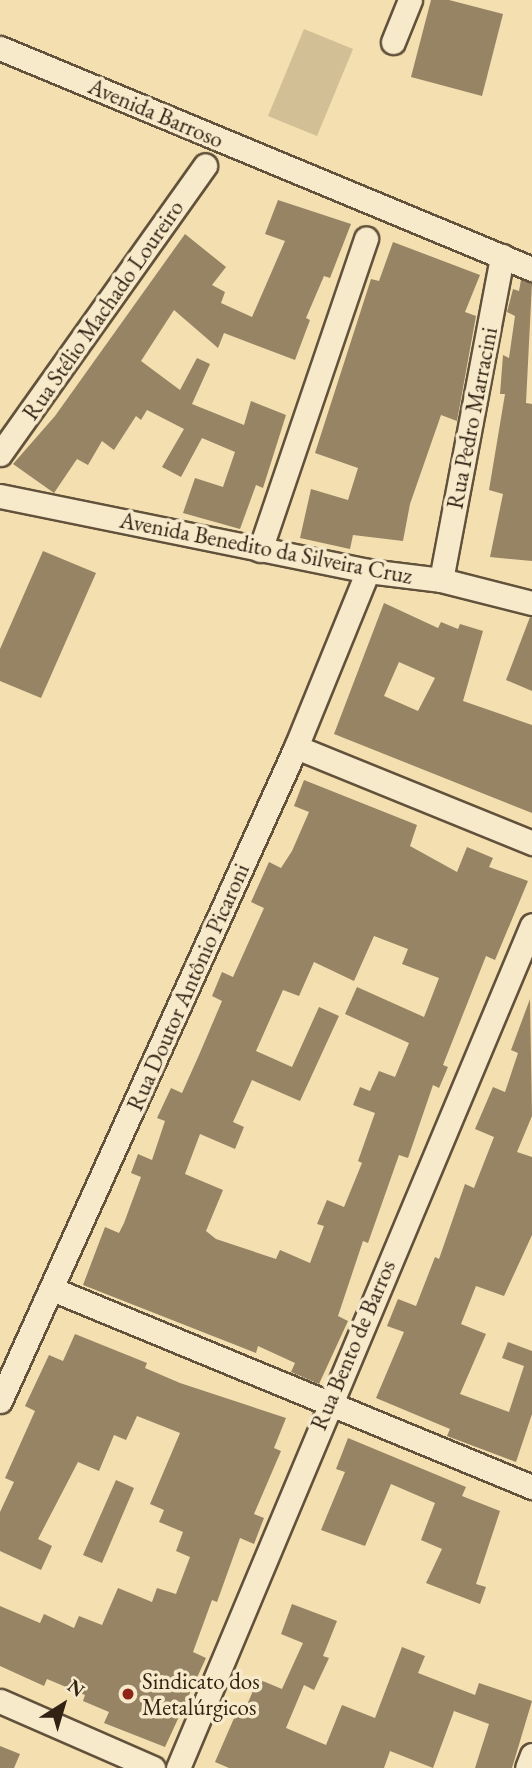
<!DOCTYPE html>
<html>
<head>
<meta charset="utf-8">
<style>
	body { margin:0 }
	#map { position:relative; width:532px; height:1768px; overflow:hidden; background:#f3dfaf; font-family:"EB Garamond",serif }
	div>[style] { position:absolute }
	.green>* { inset:0; background:#d2bf95 }
	.building>* { inset:0; background:#968465 }
	.roads { filter:drop-shadow(2px 0 #62513b) drop-shadow(-2px 0 #62513b) drop-shadow(0 2px #62513b) drop-shadow(0 -2px #62513b) }
	.minor>* { height:23px; margin:-11.5px; padding:0 11.5px; transform-origin:11.5px; border-radius:11.5px; background:#f7eacb }
	.dots>* { width:19px; height:19px; translate:-50% -50%; box-sizing:border-box; border:4px solid #f7eacb; border-radius:50% }
	span { translate:-50% -50%; white-space:nowrap; text-align:center; line-height:1.15; -webkit-text-stroke:7px #f7eacb; paint-order:stroke }
	.street-label { font-size:23px; color:#312214 }
	.poi-label { font-size:23px; color:#312214 }
	.left { translate:0 -50%; text-align:left }
	.north { position:absolute; left:28px; top:1670px; width:70px; height:70px; -webkit-text-stroke:5px #f7eacb; paint-order:stroke; rotate:37deg; font-size:19px; font-weight:700; line-height:28px; text-align:center; color:#312214 }
	.north::after { content:''; display:block; margin:auto; width:24px; height:32px; background:#312214; clip-path:polygon(50% 0,100% 100%,50% 72%,0 100%) }
</style>
</head>
<body>
<div id="map">
	<div class="green">
		<div style="clip-path:polygon(304px 29px,353px 49px,317px 136px,268px 116px)"></div>
	</div>
	<div class="building">
		<div style="clip-path:polygon(431px 0,449px 0,503px 14px,482px 96px,411px 77px)"></div>
		<div style="clip-path:polygon(278px 200px,351px 224px,330px 278px,324px 276px,306px 318px,310px 320px,295px 360px,224px 333px,218px 348px,174px 310px,141px 361px,180px 390px,197px 358px,210px 364px,192px 404px,244px 425px,251px 401px,286px 415px,263px 488px,256px 485px,240px 529px,183px 513px,195px 478px,223px 487px,235px 452px,202px 438px,181px 477px,162px 467px,184px 429px,147px 410px,141px 420px,136px 416px,114px 450px,102px 441px,88px 465px,77px 459px,54px 493px,13px 464px,55px 416px,185px 234px,226px 267px,212px 285px,225px 292px,221px 303px,252px 317px,285px 241px,265px 234px)"></div>
		<div style="clip-path:polygon(393px 242px,480px 275px,465px 312px,476px 316px,457px 421px,441px 415px,410px 504px,403px 541px,353px 535px,350px 549px,300px 538px,311px 489px,348px 500px,358px 468px,315px 453px,371px 279px,379px 281px)"></div>
		<div style="clip-path:polygon(521px 280px,532px 283px,526px 403px,532px 404px,532px 561px,490px 557px,503px 494px,489px 490px,505px 394px,500px 394px,503px 355px,509px 358px,515px 316px,507px 312px,513px 289px,519px 291px)"></div>
		<div style="clip-path:polygon(43px 551px,96px 573px,41px 698px,0 681px,0 649px)"></div>
		<div style="clip-path:polygon(evenodd,384px 603px,438px 628px,441px 622px,458px 629px,460px 624px,483px 631px,463px 701px,532px 725px,532px 813px,334px 734px,384px 603px,399px 662px,435px 678px,418px 711px,384px 696px,399px 662px)"></div>
		<div style="clip-path:polygon(530px 617px,532px 617px,532px 691px,506px 680px)"></div>
		<div style="clip-path:polygon(evenodd,304px 780px,417px 825px,410px 846px,457px 872px,467px 847px,493px 858px,489px 867px,528px 881px,495px 960px,486px 956px,443px 1065px,448px 1067px,439px 1088px,433px 1085px,408px 1158px,399px 1155px,368px 1243px,363px 1241px,338px 1316px,348px 1321px,319px 1384px,291px 1372px,295px 1363px,258px 1346px,256px 1353px,83px 1285px,105px 1227px,119px 1233px,124px 1223px,141px 1177px,131px 1173px,138px 1154px,152px 1160px,165px 1121px,157px 1118px,171px 1088px,182px 1093px,199px 1055px,222px 1001px,212px 996px,222px 972px,233px 977px,264px 908px,251px 902px,269px 862px,281px 868px,292px 851px,309px 812px,294px 806px,304px 780px,374px 936px,408px 949px,402px 964px,439px 978px,424px 1017px,357px 987px,345px 1014px,409px 1043px,395px 1077px,379px 1071px,370px 1091px,360px 1087px,353px 1105px,375px 1113px,358px 1161px,362px 1163px,344px 1207px,327px 1200px,317px 1224px,324px 1226px,310px 1263px,280px 1250px,276px 1259px,216px 1239px,206px 1231px,223px 1190px,185px 1174px,200px 1134px,235px 1149px,244px 1127px,233px 1122px,252px 1080px,300px 1101px,339px 1016px,319px 1007px,292px 1067px,256px 1051px,283px 990px,299px 996px,314px 962px,354px 981px,374px 936px)"></div>
		<div style="clip-path:polygon(530px 999px,532px 1116px,517px 1152px,532px 1157px,532px 1235px,504px 1296px,476px 1286px,461px 1324px,486px 1334px,460px 1394px,509px 1412px,524px 1366px,502px 1358px,508px 1342px,532px 1351px,532px 1414px,516px 1462px,447px 1436px,450px 1429px,376px 1398px,404px 1332px,387px 1326px,398px 1299px,416px 1306px,435px 1257px,439px 1259px,465px 1184px,474px 1188px,494px 1137px,475px 1129px,493px 1087px,505px 1092px,518px 1053px,511px 1050px)"></div>
		<div style="clip-path:polygon(75px 1334px,147px 1363px,145px 1368px,180px 1383px,286px 1418px,274px 1448px,281px 1451px,254px 1514px,264px 1518px,254px 1544px,240px 1538px,217px 1602px,212px 1600px,193px 1652px,206px 1658px,165px 1747px,104px 1723px,109px 1712px,83px 1701px,85px 1695px,47px 1679px,44px 1686px,0 1666px,0 1606px,40px 1623px,44px 1614px,74px 1628px,79px 1616px,102px 1625px,118px 1588px,152px 1602px,157px 1588px,176px 1594px,190px 1557px,176px 1551px,183px 1532px,159px 1522px,164px 1510px,150px 1504px,180px 1433px,137px 1416px,126px 1440px,114px 1435px,99px 1471px,78px 1462px,38px 1539px,52px 1546px,41px 1570px,0 1551px,0 1512px,14px 1482px,5px 1478px,35px 1411px,25px 1406px,49px 1355px,63px 1361px)"></div>
		<div style="clip-path:polygon(348px 1438px,466px 1487px,462px 1496px,500px 1511px,476px 1584px,486px 1587px,480px 1604px,426px 1583px,442px 1549px,421px 1540px,435px 1503px,391px 1484px,365px 1546px,321px 1530px,345px 1472px,336px 1469px)"></div>
		<div style="clip-path:polygon(116px 1480px,134px 1488px,102px 1563px,83px 1555px)"></div>
		<div style="clip-path:polygon(292px 1604px,337px 1621px,323px 1656px,329px 1658px,314px 1690px,304px 1685px,286px 1728px,326px 1745px,342px 1705px,375px 1718px,402px 1647px,425px 1656px,418px 1673px,475px 1695px,479px 1683px,532px 1701px,512px 1768px,475px 1768px,489px 1724px,454px 1711px,433px 1768px,390px 1751px,384px 1768px,229px 1768px,215px 1762px,238px 1709px,244px 1712px,258px 1679px,282px 1689px,303px 1643px,281px 1634px)"></div>
		<div style="clip-path:polygon(0 1746px,20px 1754px,14px 1768px,0 1768px)"></div>
	</div>
	<div class="roads">
		<div class="minor">
			<div style="left:393px;top:42px;width:45px;rotate:-68deg"></div>
			<div style="left:0;top:48px;width:576px;rotate:22.56deg"></div>
			<div style="left:0;top:454px;width:354px;rotate:-54.6deg"></div>
			<div style="left:0;top:496px;width:376px;rotate:11.5deg"></div>
			<div style="left:368px;top:571px;width:74px;rotate:7deg"></div>
			<div style="left:441px;top:580px;width:94px;rotate:14.2deg"></div>
			<div style="left:260px;top:550px;width:329px;rotate:-71.2deg"></div>
			<div style="left:441px;top:580px;width:330px;rotate:-79.3deg"></div>
			<div style="left:296px;top:747px;width:255px;rotate:22.1deg"></div>
			<div style="left:52px;top:1289px;width:519px;rotate:22.42deg"></div>
			<div style="left:0;top:1401px;width:718px;rotate:-65.65deg"></div>
			<div style="left:296px;top:747px;width:190px;rotate:-67.8deg"></div>
			<div style="left:0;top:1701px;width:167px;rotate:23.6deg"></div>
			<div style="left:178px;top:1768px;width:914px;rotate:-67.22deg"></div>
			<div style="left:527px;top:1768px;width:14px;rotate:-69deg"></div>
		</div>
	</div>
	<div class="dots">
		<div style="left:128px;top:1694px;background:#8f2418"></div>
	</div>
	<div class="street-label">
		<span style="left:156px;top:113px;rotate:23deg">Avenida Barroso</span>
		<span style="left:103px;top:310px;rotate:-55deg">Rua Stélio Machado Loureiro</span>
		<span style="left:472px;top:418px;rotate:-79deg">Rua Pedro Marracini</span>
		<span style="left:266px;top:548px;rotate:11deg">Avenida Benedito da Silveira Cruz</span>
		<span style="left:188px;top:987px;rotate:-66deg">Rua Doutor Antônio Picaroni</span>
		<span style="left:353px;top:1345px;rotate:-67deg">Rua Bento de Barros</span>
	</div>
	<div class="poi-label">
		<span class="left" style="left:142px;top:1694px">Sindicato dos<br>Metalúrgicos</span>
	</div>
	<div class="north">N</div>
</div>
</body>
</html>
